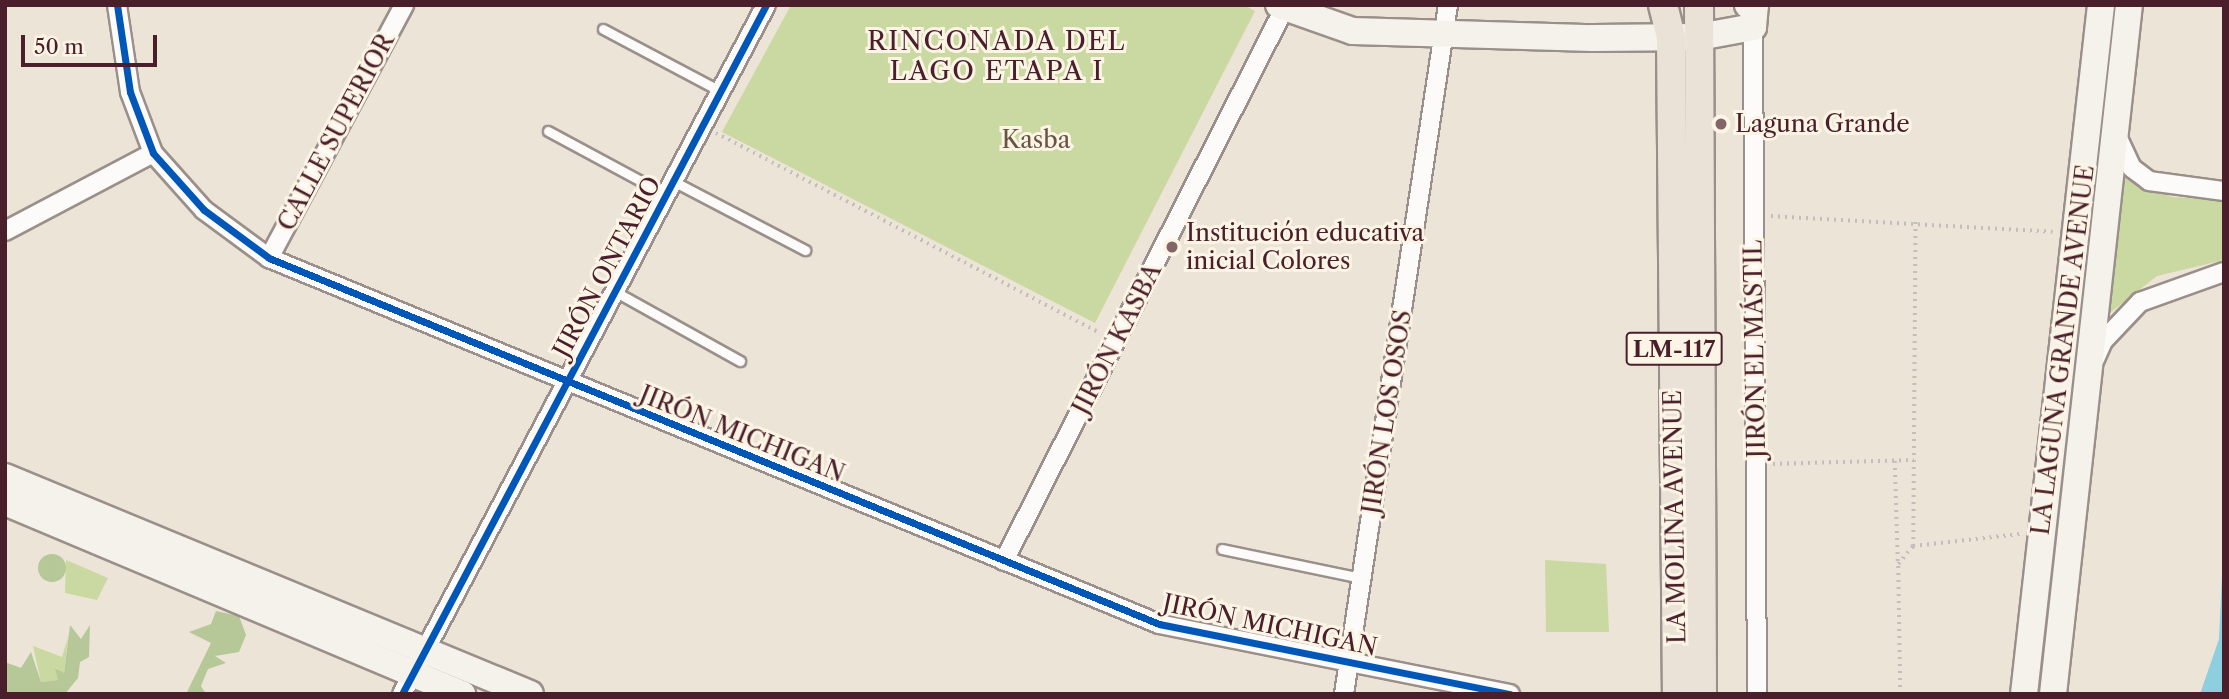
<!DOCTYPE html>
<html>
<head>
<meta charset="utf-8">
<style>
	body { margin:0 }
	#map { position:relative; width:2229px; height:699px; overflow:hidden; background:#ece4d6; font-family:"Libre Caslon Text",serif }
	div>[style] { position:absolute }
	.green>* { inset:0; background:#cad8a1 }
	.forest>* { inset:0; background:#b7c898 }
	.round { border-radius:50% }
	.water>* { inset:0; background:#8dcfde }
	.path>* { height:3.5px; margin-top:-1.75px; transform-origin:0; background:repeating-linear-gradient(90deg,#c3bdbc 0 2px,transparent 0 7px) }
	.roads { filter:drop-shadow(2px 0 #9a8f8a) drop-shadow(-2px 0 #9a8f8a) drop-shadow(0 2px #9a8f8a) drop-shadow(0 -2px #9a8f8a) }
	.lane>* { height:9px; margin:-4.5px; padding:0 4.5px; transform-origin:4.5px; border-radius:4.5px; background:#fcfbf9 }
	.street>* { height:18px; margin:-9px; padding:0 9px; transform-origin:9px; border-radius:9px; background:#fcfbf9 }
	.secondary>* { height:26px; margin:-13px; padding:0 13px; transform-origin:13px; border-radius:13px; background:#f5f2eb }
	.primary>* { height:28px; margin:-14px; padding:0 14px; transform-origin:14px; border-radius:14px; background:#ebe2d7 }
	.cycleway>* { height:7px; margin:-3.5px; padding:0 3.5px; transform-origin:3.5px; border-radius:3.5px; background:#0057b8 }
	.dots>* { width:19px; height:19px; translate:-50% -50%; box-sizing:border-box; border:4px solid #fcf5e5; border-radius:50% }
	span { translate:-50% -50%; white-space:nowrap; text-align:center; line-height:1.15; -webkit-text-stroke:6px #fcf5e5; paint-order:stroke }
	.shield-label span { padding:2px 5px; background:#fcf5e5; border:2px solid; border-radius:5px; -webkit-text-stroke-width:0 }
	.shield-label { font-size:23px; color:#4a1f2b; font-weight:700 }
	.poi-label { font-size:24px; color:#4a1f2b }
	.left { translate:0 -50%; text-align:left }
	.street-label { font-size:24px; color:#4a1f2b }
	.park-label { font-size:24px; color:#685441 }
	.neighbourhood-label { font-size:26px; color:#4a1f2b; letter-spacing:2px }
	.frame { position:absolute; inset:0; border:7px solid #4a1f2b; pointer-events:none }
	.scale { position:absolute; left:21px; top:35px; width:136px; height:32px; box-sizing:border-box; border:4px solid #4a1f2b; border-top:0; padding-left:9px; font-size:21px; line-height:24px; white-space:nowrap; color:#4a1f2b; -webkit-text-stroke:5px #fcf5e5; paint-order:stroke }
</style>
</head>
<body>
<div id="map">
	<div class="green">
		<div style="clip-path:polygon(791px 5px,1244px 5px,1255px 11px,1095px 323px,722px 132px)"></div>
		<div style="clip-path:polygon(2122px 167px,2172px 197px,2224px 200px,2224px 260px,2157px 276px,2107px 315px)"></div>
		<div style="clip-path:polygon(66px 560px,108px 578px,97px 600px,65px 593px)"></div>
		<div style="clip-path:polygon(1545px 560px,1606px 564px,1609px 632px,1546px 632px)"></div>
		<div style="clip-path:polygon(68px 637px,64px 674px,56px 668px,59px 680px,41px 682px,33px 646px,62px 657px)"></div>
	</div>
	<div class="forest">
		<div class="round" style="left:38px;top:554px;width:28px;height:28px"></div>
		<div style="clip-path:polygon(216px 611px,239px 616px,246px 635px,239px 652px,215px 656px,226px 663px,208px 669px,201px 686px,206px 694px,186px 694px,211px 643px,189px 632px,211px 624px)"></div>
		<div style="clip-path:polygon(70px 625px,81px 639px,90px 625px,89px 657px,80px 662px,78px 678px,65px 694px,5px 694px,5px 662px,21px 668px,31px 652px,41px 682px,58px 680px,55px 668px,64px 673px)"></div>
	</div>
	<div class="water">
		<div style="clip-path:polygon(2224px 532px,2224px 694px,2200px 694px,2219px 639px)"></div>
	</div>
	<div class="path">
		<div style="left:716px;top:133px;width:433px;rotate:27.5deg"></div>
		<div style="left:1771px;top:216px;width:282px;rotate:3.2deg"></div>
		<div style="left:1895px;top:461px;width:101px;rotate:88.3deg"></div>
		<div style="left:1773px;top:464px;width:141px;rotate:-1.6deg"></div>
		<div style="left:1913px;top:546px;width:108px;rotate:-6.4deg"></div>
		<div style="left:1900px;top:694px;width:130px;rotate:-90.9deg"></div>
		<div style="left:1898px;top:564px;width:23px;rotate:-50deg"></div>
		<div style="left:1913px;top:546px;width:324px;rotate:-89.6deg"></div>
	</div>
	<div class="roads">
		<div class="lane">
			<div style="left:603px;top:29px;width:135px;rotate:27.9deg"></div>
			<div style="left:548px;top:131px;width:135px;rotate:28.3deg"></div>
			<div style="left:675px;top:182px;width:147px;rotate:27.6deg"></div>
			<div style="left:616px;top:292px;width:142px;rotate:29.1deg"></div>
			<div style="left:1222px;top:549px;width:142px;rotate:11.8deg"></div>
		</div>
		<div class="street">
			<div style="left:117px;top:5px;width:88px;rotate:81.5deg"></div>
			<div style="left:130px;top:92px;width:65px;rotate:69.3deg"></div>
			<div style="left:153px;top:153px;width:76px;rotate:48.2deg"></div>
			<div style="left:204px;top:210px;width:81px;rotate:36.4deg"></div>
			<div style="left:269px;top:258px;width:962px;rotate:22.35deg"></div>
			<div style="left:1159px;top:624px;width:358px;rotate:11.3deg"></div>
			<div style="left:1753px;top:27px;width:667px;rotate:89.66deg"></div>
			<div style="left:2117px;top:136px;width:35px;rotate:65deg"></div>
			<div style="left:2132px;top:168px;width:21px;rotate:37deg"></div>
			<div style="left:2149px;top:181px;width:76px;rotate:7.6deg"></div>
			<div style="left:5px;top:231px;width:167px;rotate:-27.8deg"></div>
			<div style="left:269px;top:258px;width:287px;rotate:-61.9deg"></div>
			<div style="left:2095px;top:359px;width:20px;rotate:-66deg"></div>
			<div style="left:2103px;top:341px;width:54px;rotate:-46.5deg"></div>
			<div style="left:2140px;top:302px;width:89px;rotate:-19.7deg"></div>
			<div style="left:1004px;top:561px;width:623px;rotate:-63.11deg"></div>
			<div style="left:402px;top:694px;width:779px;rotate:-62.15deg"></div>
			<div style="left:1344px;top:694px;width:697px;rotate:-81.42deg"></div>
		</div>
		<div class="secondary">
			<div style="left:1279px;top:5px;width:78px;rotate:19.4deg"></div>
			<div style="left:1353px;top:31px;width:240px;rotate:1.7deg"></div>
			<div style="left:1593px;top:38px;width:106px;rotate:-0.5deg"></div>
			<div style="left:1699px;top:37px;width:55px;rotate:-10.5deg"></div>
			<div style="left:1753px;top:27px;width:22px;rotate:-85deg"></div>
			<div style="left:1755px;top:5px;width:7px;rotate:180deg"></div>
			<div style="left:5px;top:477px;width:568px;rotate:22.46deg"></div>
			<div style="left:5px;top:502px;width:496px;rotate:22.8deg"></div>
			<div style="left:2024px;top:694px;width:693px;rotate:-83.62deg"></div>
			<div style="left:2053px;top:694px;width:693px;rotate:-83.71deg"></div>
		</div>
		<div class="primary">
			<div style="left:1663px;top:5px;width:34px;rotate:76deg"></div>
			<div style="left:1671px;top:38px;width:656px;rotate:89.48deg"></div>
			<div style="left:1699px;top:5px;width:689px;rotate:89.75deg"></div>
		</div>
	</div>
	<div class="cycleway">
		<div style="left:117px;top:5px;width:88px;rotate:81.5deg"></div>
		<div style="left:130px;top:92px;width:65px;rotate:69.3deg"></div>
		<div style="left:153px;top:153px;width:76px;rotate:48.2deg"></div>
		<div style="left:204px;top:210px;width:81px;rotate:36.4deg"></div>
		<div style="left:269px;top:258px;width:962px;rotate:22.35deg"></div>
		<div style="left:1159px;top:624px;width:358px;rotate:11.3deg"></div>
		<div style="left:402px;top:694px;width:779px;rotate:-62.15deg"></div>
	</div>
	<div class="dots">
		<div style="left:1721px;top:124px;background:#836467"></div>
		<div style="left:1172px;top:247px;background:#836467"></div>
	</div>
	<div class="shield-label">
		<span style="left:1674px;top:349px">LM-117</span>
	</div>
	<div class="poi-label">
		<span class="left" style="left:1735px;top:124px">Laguna Grande</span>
		<span class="left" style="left:1186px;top:247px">Institución educativa<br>inicial Colores</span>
	</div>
	<div class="street-label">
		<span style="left:336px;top:132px;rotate:-62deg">CALLE SUPERIOR</span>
		<span style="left:607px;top:267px;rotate:-62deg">JIRÓN ONTARIO</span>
		<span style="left:1117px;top:339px;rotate:-63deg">JIRÓN KASBA</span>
		<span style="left:1755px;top:349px;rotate:-91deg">JIRÓN EL MÁSTIL</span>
		<span style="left:2063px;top:350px;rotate:-83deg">LA LAGUNA GRANDE AVENUE</span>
		<span style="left:1387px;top:412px;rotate:-81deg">JIRÓN LOS OSOS</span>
		<span style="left:742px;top:434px;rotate:22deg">JIRÓN MICHIGAN</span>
		<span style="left:1675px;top:517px;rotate:-91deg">LA MOLINA AVENUE</span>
		<span style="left:1270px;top:625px;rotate:12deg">JIRÓN MICHIGAN</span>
	</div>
	<div class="park-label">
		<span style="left:1036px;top:140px">Kasba</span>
	</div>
	<div class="neighbourhood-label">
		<span style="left:997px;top:57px">RINCONADA DEL<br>LAGO ETAPA I</span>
	</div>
	<div class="frame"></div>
	<div class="scale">50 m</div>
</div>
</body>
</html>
